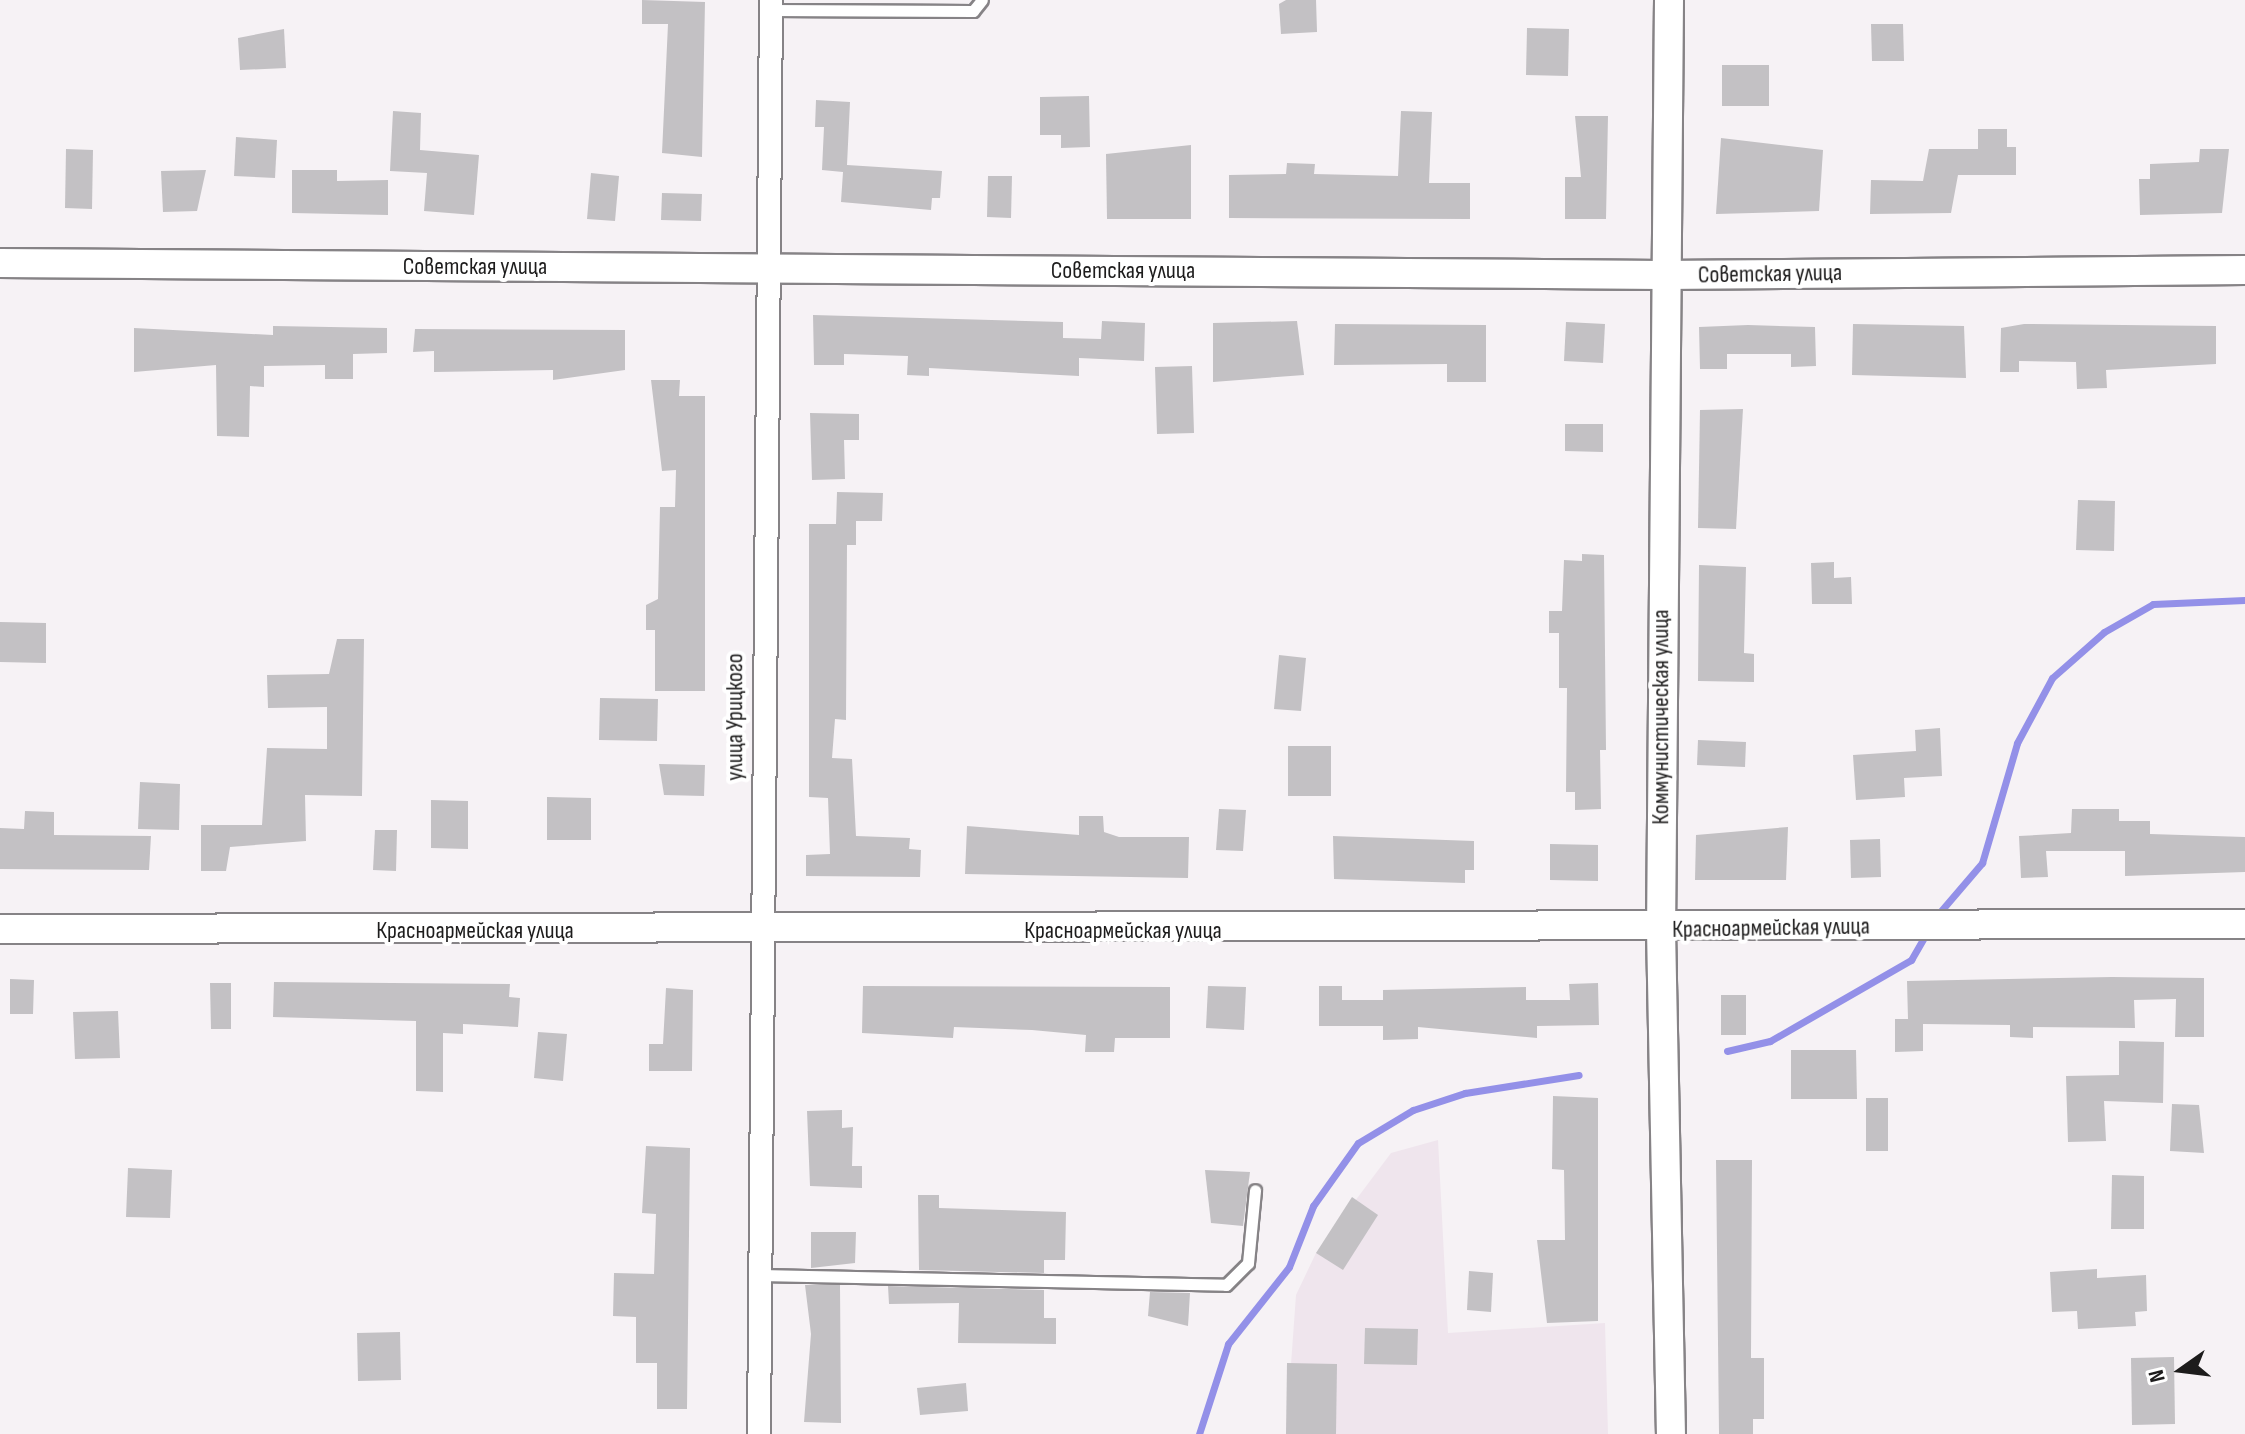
<!DOCTYPE html>
<html>
<head>
<meta charset="utf-8">
<style>
	body { margin:0 }
	#map { position:relative; width:2245px; height:1434px; overflow:hidden; background:#f6f2f5; font-family:"Sofia Sans Condensed",sans-serif }
	div>[style] { position:absolute }
	.built>* { inset:0; background:#efe5ed }
	.stream>* { height:7px; margin:-3.5px; padding:0 3.5px; transform-origin:3.5px; border-radius:3.5px; background:#9390e8 }
	.building>* { inset:0; background:#c3c1c4 }
	.roads { filter:drop-shadow(2px 0 #868386) drop-shadow(-2px 0 #868386) drop-shadow(0 2px #868386) drop-shadow(0 -2px #868386) }
	.service>* { height:11px; margin:-5.5px; padding:0 5.5px; transform-origin:5.5px; border-radius:5.5px; background:#fff }
	.minor>* { height:22px; margin:-11px; padding:0 11px; transform-origin:11px; border-radius:11px; background:#fff }
	.tertiary>* { height:28px; margin:-14px; padding:0 14px; transform-origin:14px; border-radius:14px; background:#fff }
	span { translate:-50% -50%; white-space:nowrap; text-align:center; line-height:1.15; -webkit-text-stroke:8px #fff; paint-order:stroke }
	.street-label { font-size:24px; color:#1d1c1c }
	.north { position:absolute; left:2141px; top:1330px; width:80px; height:80px; -webkit-text-stroke:6px #fff; paint-order:stroke; rotate:256deg; font-size:22px; font-weight:700; line-height:32px; text-align:center; color:#1d1c1c }
	.north::after { content:''; display:block; margin:auto; width:28px; height:36px; background:#1d1c1c; clip-path:polygon(50% 0,100% 100%,50% 72%,0 100%) }
</style>
</head>
<body>
<div id="map">
	<div class="built">
		<div style="clip-path:polygon(1438px 1140px,1448px 1333px,1605px 1323px,1608px 1434px,1286px 1434px,1296px 1295px,1316px 1253px,1391px 1153px)"></div>
	</div>
	<div class="stream">
		<div style="left:1934px;top:919px;width:74px;rotate:-49.4deg"></div>
		<div style="left:1982px;top:863px;width:125px;rotate:-73.7deg"></div>
		<div style="left:2017px;top:743px;width:74px;rotate:-61.7deg"></div>
		<div style="left:2052px;top:678px;width:69px;rotate:-41.5deg"></div>
		<div style="left:2104px;top:632px;width:56px;rotate:-29.7deg"></div>
		<div style="left:2153px;top:604px;width:92px;rotate:-2.5deg"></div>
		<div style="left:1727px;top:1051px;width:44px;rotate:-13.1deg"></div>
		<div style="left:1770px;top:1041px;width:163px;rotate:-29.9deg"></div>
		<div style="left:1911px;top:960px;width:30px;rotate:-60deg"></div>
		<div style="left:1199px;top:1434px;width:95px;rotate:-72.1deg"></div>
		<div style="left:1228px;top:1344px;width:98px;rotate:-51.6deg"></div>
		<div style="left:1289px;top:1267px;width:66px;rotate:-68.5deg"></div>
		<div style="left:1313px;top:1206px;width:77px;rotate:-54.5deg"></div>
		<div style="left:1358px;top:1143px;width:64px;rotate:-31deg"></div>
		<div style="left:1413px;top:1110px;width:55px;rotate:-18.1deg"></div>
		<div style="left:1465px;top:1093px;width:115px;rotate:-9deg"></div>
	</div>
	<div class="building">
		<div style="clip-path:polygon(642px 0,705px 2px,702px 157px,662px 153px,668px 24px,642px 24px)"></div>
		<div style="clip-path:polygon(1286px 0,1316px 0,1317px 32px,1281px 34px,1279px 4px)"></div>
		<div style="clip-path:polygon(1871px 24px,1903px 24px,1904px 61px,1872px 61px)"></div>
		<div style="clip-path:polygon(1527px 28px,1569px 29px,1568px 76px,1526px 75px)"></div>
		<div style="clip-path:polygon(284px 29px,286px 68px,240px 70px,238px 38px)"></div>
		<div style="clip-path:polygon(1722px 65px,1769px 65px,1769px 106px,1722px 106px)"></div>
		<div style="clip-path:polygon(1089px 96px,1090px 147px,1061px 148px,1061px 135px,1040px 135px,1040px 97px)"></div>
		<div style="clip-path:polygon(816px 100px,850px 102px,847px 165px,942px 171px,940px 198px,932px 198px,931px 210px,841px 202px,843px 172px,822px 170px,824px 127px,815px 127px)"></div>
		<div style="clip-path:polygon(393px 111px,421px 113px,420px 150px,479px 155px,474px 215px,424px 211px,427px 173px,390px 171px)"></div>
		<div style="clip-path:polygon(1401px 111px,1432px 112px,1429px 183px,1470px 183px,1470px 219px,1229px 218px,1229px 175px,1286px 174px,1287px 163px,1315px 164px,1314px 174px,1398px 176px)"></div>
		<div style="clip-path:polygon(1575px 116px,1608px 116px,1606px 219px,1565px 219px,1565px 177px,1581px 177px)"></div>
		<div style="clip-path:polygon(1978px 129px,2007px 129px,2007px 147px,2016px 147px,2016px 175px,1958px 175px,1951px 213px,1870px 214px,1871px 180px,1923px 181px,1929px 149px,1978px 149px)"></div>
		<div style="clip-path:polygon(236px 137px,277px 140px,275px 178px,234px 176px)"></div>
		<div style="clip-path:polygon(1721px 138px,1823px 150px,1819px 211px,1716px 214px)"></div>
		<div style="clip-path:polygon(1191px 145px,1191px 219px,1107px 219px,1106px 154px)"></div>
		<div style="clip-path:polygon(66px 149px,93px 150px,92px 209px,65px 208px)"></div>
		<div style="clip-path:polygon(2200px 149px,2229px 149px,2222px 213px,2140px 215px,2139px 179px,2150px 179px,2150px 164px,2199px 162px)"></div>
		<div style="clip-path:polygon(206px 170px,197px 211px,163px 212px,161px 171px)"></div>
		<div style="clip-path:polygon(292px 170px,337px 170px,337px 181px,388px 180px,388px 215px,292px 213px)"></div>
		<div style="clip-path:polygon(591px 173px,619px 176px,615px 221px,587px 219px)"></div>
		<div style="clip-path:polygon(988px 176px,1012px 176px,1011px 218px,987px 217px)"></div>
		<div style="clip-path:polygon(662px 193px,702px 194px,701px 221px,661px 220px)"></div>
		<div style="clip-path:polygon(813px 315px,1063px 322px,1063px 338px,1101px 339px,1102px 321px,1145px 323px,1144px 361px,1079px 358px,1079px 376px,929px 368px,929px 376px,907px 375px,908px 356px,844px 354px,844px 365px,814px 365px)"></div>
		<div style="clip-path:polygon(1297px 321px,1304px 375px,1213px 382px,1213px 323px)"></div>
		<div style="clip-path:polygon(1566px 322px,1605px 324px,1603px 363px,1564px 361px)"></div>
		<div style="clip-path:polygon(1335px 324px,1486px 325px,1486px 382px,1447px 382px,1447px 364px,1334px 365px)"></div>
		<div style="clip-path:polygon(1853px 324px,1964px 326px,1966px 378px,1852px 375px)"></div>
		<div style="clip-path:polygon(2024px 324px,2216px 326px,2216px 364px,2106px 370px,2107px 388px,2077px 389px,2076px 362px,2019px 361px,2019px 372px,2000px 372px,2001px 328px)"></div>
		<div style="clip-path:polygon(1748px 325px,1815px 327px,1816px 366px,1791px 367px,1791px 354px,1727px 354px,1727px 369px,1700px 369px,1699px 327px)"></div>
		<div style="clip-path:polygon(273px 326px,387px 328px,387px 353px,353px 354px,353px 379px,325px 379px,325px 365px,264px 366px,264px 387px,250px 386px,249px 437px,217px 436px,216px 365px,134px 372px,134px 328px,273px 335px)"></div>
		<div style="clip-path:polygon(415px 329px,625px 330px,625px 370px,553px 380px,553px 370px,434px 372px,434px 351px,413px 352px)"></div>
		<div style="clip-path:polygon(1192px 366px,1194px 433px,1157px 434px,1155px 367px)"></div>
		<div style="clip-path:polygon(651px 380px,680px 380px,679px 396px,705px 396px,705px 691px,655px 691px,655px 630px,646px 630px,646px 605px,658px 599px,660px 507px,675px 507px,676px 470px,662px 471px)"></div>
		<div style="clip-path:polygon(1743px 409px,1736px 529px,1698px 528px,1700px 410px)"></div>
		<div style="clip-path:polygon(810px 413px,859px 414px,859px 440px,844px 440px,845px 479px,812px 480px)"></div>
		<div style="clip-path:polygon(1565px 424px,1603px 424px,1603px 452px,1565px 451px)"></div>
		<div style="clip-path:polygon(837px 492px,883px 493px,882px 521px,856px 521px,856px 545px,847px 545px,846px 720px,835px 719px,832px 758px,852px 759px,856px 836px,910px 838px,909px 849px,921px 850px,920px 877px,806px 876px,806px 855px,830px 854px,828px 798px,809px 797px,809px 524px,836px 524px)"></div>
		<div style="clip-path:polygon(2078px 500px,2115px 501px,2114px 551px,2076px 550px)"></div>
		<div style="clip-path:polygon(1582px 554px,1604px 555px,1606px 750px,1600px 750px,1601px 809px,1575px 810px,1575px 792px,1566px 792px,1567px 688px,1559px 688px,1559px 633px,1549px 633px,1549px 611px,1562px 611px,1564px 560px,1582px 561px)"></div>
		<div style="clip-path:polygon(1834px 562px,1834px 578px,1851px 577px,1852px 604px,1812px 604px,1811px 563px)"></div>
		<div style="clip-path:polygon(1699px 565px,1746px 567px,1744px 653px,1754px 654px,1754px 682px,1698px 681px)"></div>
		<div style="clip-path:polygon(0 622px,46px 623px,46px 663px,0 662px)"></div>
		<div style="clip-path:polygon(337px 639px,364px 639px,362px 796px,305px 795px,306px 841px,230px 847px,226px 871px,201px 871px,201px 825px,262px 825px,267px 748px,327px 749px,327px 707px,268px 708px,267px 675px,329px 674px)"></div>
		<div style="clip-path:polygon(1279px 655px,1306px 658px,1301px 711px,1274px 709px)"></div>
		<div style="clip-path:polygon(600px 698px,658px 699px,657px 741px,599px 740px)"></div>
		<div style="clip-path:polygon(1940px 728px,1942px 776px,1904px 778px,1905px 797px,1856px 800px,1853px 755px,1916px 751px,1915px 730px)"></div>
		<div style="clip-path:polygon(1698px 740px,1746px 742px,1745px 767px,1697px 765px)"></div>
		<div style="clip-path:polygon(1288px 746px,1331px 746px,1331px 796px,1288px 796px)"></div>
		<div style="clip-path:polygon(659px 764px,705px 765px,704px 796px,664px 795px)"></div>
		<div style="clip-path:polygon(140px 782px,180px 784px,179px 830px,138px 829px)"></div>
		<div style="clip-path:polygon(547px 797px,591px 798px,591px 840px,547px 840px)"></div>
		<div style="clip-path:polygon(431px 800px,468px 801px,468px 849px,431px 848px)"></div>
		<div style="clip-path:polygon(1219px 809px,1246px 810px,1243px 851px,1216px 850px)"></div>
		<div style="clip-path:polygon(2072px 809px,2119px 809px,2119px 821px,2150px 821px,2150px 834px,2245px 837px,2245px 872px,2125px 876px,2125px 851px,2046px 851px,2048px 877px,2021px 878px,2019px 836px,2071px 833px)"></div>
		<div style="clip-path:polygon(25px 811px,54px 812px,54px 835px,151px 836px,149px 870px,0 869px,0 828px,24px 829px)"></div>
		<div style="clip-path:polygon(1079px 816px,1103px 816px,1104px 832px,1119px 837px,1189px 837px,1188px 878px,965px 874px,967px 826px,1079px 835px)"></div>
		<div style="clip-path:polygon(1788px 827px,1786px 880px,1695px 880px,1696px 835px)"></div>
		<div style="clip-path:polygon(375px 830px,397px 830px,396px 871px,373px 870px)"></div>
		<div style="clip-path:polygon(1333px 836px,1474px 841px,1474px 870px,1465px 870px,1465px 883px,1334px 879px)"></div>
		<div style="clip-path:polygon(1880px 839px,1881px 877px,1851px 878px,1850px 840px)"></div>
		<div style="clip-path:polygon(1550px 844px,1598px 845px,1598px 881px,1550px 880px)"></div>
		<div style="clip-path:polygon(2112px 977px,2204px 978px,2204px 1037px,2175px 1037px,2176px 999px,2134px 1000px,2135px 1028px,2033px 1027px,2033px 1038px,2010px 1037px,2010px 1025px,1923px 1024px,1923px 1051px,1895px 1052px,1895px 1019px,1908px 1019px,1907px 981px)"></div>
		<div style="clip-path:polygon(10px 979px,34px 980px,33px 1014px,10px 1014px)"></div>
		<div style="clip-path:polygon(274px 982px,510px 984px,509px 997px,520px 998px,518px 1027px,463px 1024px,463px 1034px,443px 1033px,443px 1092px,416px 1091px,416px 1021px,273px 1017px)"></div>
		<div style="clip-path:polygon(210px 983px,231px 983px,231px 1029px,211px 1029px)"></div>
		<div style="clip-path:polygon(1598px 983px,1599px 1025px,1537px 1026px,1537px 1038px,1418px 1027px,1418px 1039px,1383px 1040px,1383px 1026px,1319px 1026px,1319px 986px,1342px 986px,1342px 1000px,1383px 1000px,1383px 990px,1526px 987px,1526px 1000px,1570px 1000px,1569px 984px)"></div>
		<div style="clip-path:polygon(863px 986px,1170px 987px,1170px 1038px,1115px 1038px,1114px 1052px,1085px 1052px,1086px 1035px,1032px 1030px,954px 1027px,953px 1038px,862px 1033px)"></div>
		<div style="clip-path:polygon(1208px 986px,1246px 987px,1244px 1030px,1206px 1028px)"></div>
		<div style="clip-path:polygon(666px 988px,693px 990px,692px 1071px,649px 1071px,649px 1044px,663px 1044px)"></div>
		<div style="clip-path:polygon(1721px 995px,1746px 995px,1746px 1035px,1721px 1035px)"></div>
		<div style="clip-path:polygon(118px 1011px,120px 1058px,75px 1059px,73px 1012px)"></div>
		<div style="clip-path:polygon(538px 1032px,567px 1034px,563px 1081px,534px 1078px)"></div>
		<div style="clip-path:polygon(2119px 1041px,2164px 1042px,2163px 1103px,2104px 1101px,2106px 1141px,2068px 1142px,2066px 1076px,2119px 1075px)"></div>
		<div style="clip-path:polygon(1791px 1050px,1856px 1050px,1857px 1099px,1791px 1099px)"></div>
		<div style="clip-path:polygon(1553px 1096px,1598px 1098px,1598px 1321px,1547px 1323px,1537px 1240px,1565px 1240px,1564px 1170px,1552px 1169px)"></div>
		<div style="clip-path:polygon(1866px 1098px,1888px 1098px,1888px 1151px,1866px 1151px)"></div>
		<div style="clip-path:polygon(2172px 1104px,2199px 1105px,2204px 1153px,2170px 1151px)"></div>
		<div style="clip-path:polygon(842px 1110px,842px 1128px,853px 1127px,852px 1166px,862px 1166px,862px 1188px,810px 1186px,807px 1111px)"></div>
		<div style="clip-path:polygon(646px 1146px,690px 1148px,687px 1409px,657px 1409px,657px 1363px,636px 1363px,636px 1317px,613px 1316px,614px 1273px,654px 1274px,656px 1214px,642px 1213px)"></div>
		<div style="clip-path:polygon(1716px 1160px,1752px 1160px,1751px 1358px,1764px 1358px,1764px 1419px,1753px 1419px,1753px 1434px,1719px 1434px)"></div>
		<div style="clip-path:polygon(128px 1168px,172px 1170px,170px 1218px,126px 1217px)"></div>
		<div style="clip-path:polygon(1205px 1170px,1250px 1172px,1243px 1226px,1211px 1223px)"></div>
		<div style="clip-path:polygon(2112px 1175px,2144px 1176px,2144px 1229px,2111px 1229px)"></div>
		<div style="clip-path:polygon(918px 1195px,939px 1195px,939px 1208px,1066px 1212px,1065px 1260px,1044px 1260px,1044px 1273px,919px 1270px)"></div>
		<div style="clip-path:polygon(1352px 1197px,1378px 1215px,1343px 1270px,1316px 1253px)"></div>
		<div style="clip-path:polygon(811px 1232px,856px 1232px,855px 1263px,811px 1268px)"></div>
		<div style="clip-path:polygon(2097px 1269px,2097px 1278px,2146px 1275px,2147px 1311px,2135px 1312px,2136px 1326px,2078px 1329px,2077px 1311px,2052px 1312px,2050px 1272px)"></div>
		<div style="clip-path:polygon(1469px 1271px,1493px 1273px,1491px 1312px,1467px 1310px)"></div>
		<div style="clip-path:polygon(805px 1285px,840px 1285px,841px 1423px,804px 1422px,811px 1334px)"></div>
		<div style="clip-path:polygon(888px 1286px,1044px 1290px,1044px 1318px,1056px 1318px,1056px 1344px,958px 1343px,959px 1303px,889px 1304px)"></div>
		<div style="clip-path:polygon(1150px 1292px,1190px 1293px,1188px 1326px,1148px 1316px)"></div>
		<div style="clip-path:polygon(1365px 1328px,1418px 1329px,1417px 1365px,1364px 1364px)"></div>
		<div style="clip-path:polygon(400px 1332px,401px 1380px,358px 1381px,357px 1333px)"></div>
		<div style="clip-path:polygon(2174px 1357px,2175px 1424px,2132px 1425px,2131px 1358px)"></div>
		<div style="clip-path:polygon(1287px 1363px,1337px 1364px,1336px 1434px,1286px 1434px)"></div>
		<div style="clip-path:polygon(966px 1383px,968px 1411px,920px 1415px,917px 1388px)"></div>
	</div>
	<div class="roads">
		<div class="service">
			<div style="left:770px;top:10px;width:203px;rotate:0.3deg"></div>
			<div style="left:973px;top:11px;width:14px;rotate:-51deg"></div>
			<div style="left:760px;top:1275px;width:466px;rotate:1.2deg"></div>
			<div style="left:1226px;top:1285px;width:31px;rotate:-45deg"></div>
			<div style="left:1248px;top:1263px;width:73px;rotate:-84.5deg"></div>
		</div>
		<div class="minor">
			<div style="left:759px;top:1434px;width:1434px;rotate:-89.52deg"></div>
		</div>
		<div class="tertiary">
			<div style="left:1669px;top:0;width:929px;rotate:90.49deg"></div>
			<div style="left:1661px;top:929px;width:505px;rotate:88.87deg"></div>
			<div style="left:0;top:263px;width:1662px;rotate:0.41deg"></div>
			<div style="left:1662px;top:275px;width:583px;rotate:-0.49deg"></div>
			<div style="left:0;top:929px;width:2245px;rotate:-0.13deg"></div>
		</div>
	</div>
	<div class="street-label">
		<span style="left:475px;top:267px">Советская улица</span>
		<span style="left:1123px;top:271px">Советская улица</span>
		<span style="left:1770px;top:274px;rotate:-1deg">Советская улица</span>
		<span style="left:735px;top:717px;rotate:-90deg">улица Урицкого</span>
		<span style="left:1661px;top:717px;rotate:-90deg">Коммунистическая улица</span>
		<span style="left:1771px;top:928px;rotate:-1deg">Красноармейская улица</span>
		<span style="left:475px;top:931px">Красноармейская улица</span>
		<span style="left:1123px;top:931px">Красноармейская улица</span>
	</div>
	<div class="north">N</div>
</div>
</body>
</html>
